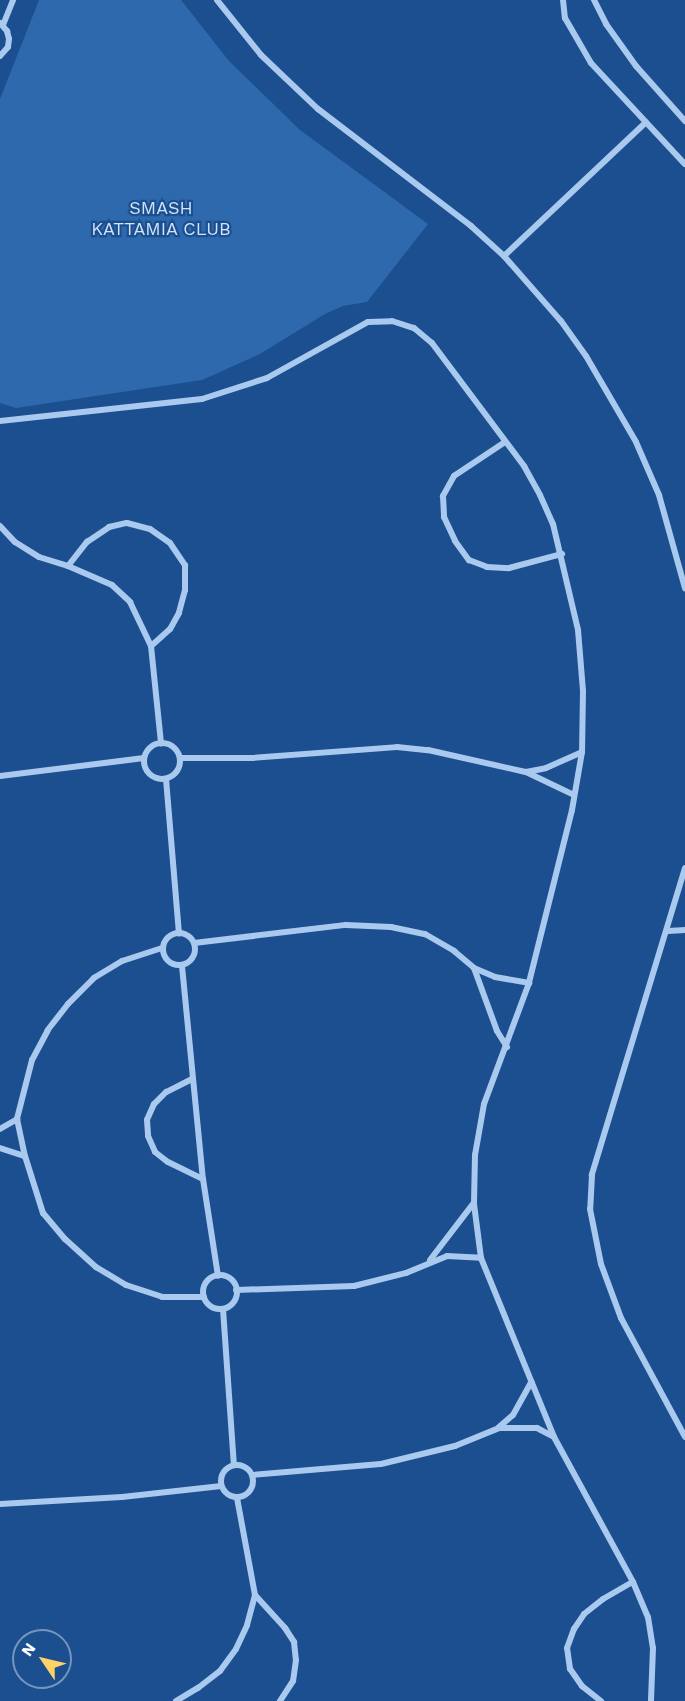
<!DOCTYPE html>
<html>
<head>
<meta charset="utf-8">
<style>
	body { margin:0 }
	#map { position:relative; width:685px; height:1701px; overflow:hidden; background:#1b4f8f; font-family:"Work Sans",sans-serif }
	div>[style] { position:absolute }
	.green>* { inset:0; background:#2e69ad }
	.minor>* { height:6px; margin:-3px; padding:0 3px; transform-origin:3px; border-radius:3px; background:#a9c9ee }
	.minor>.ring { margin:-3px; padding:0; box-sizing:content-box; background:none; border:6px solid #a9c9ee; border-radius:50% }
	span { translate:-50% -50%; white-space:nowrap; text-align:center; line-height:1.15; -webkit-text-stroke:4.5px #1b4f8f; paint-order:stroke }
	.park-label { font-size:18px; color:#cfe3fa }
	.north { position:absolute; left:12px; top:1629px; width:60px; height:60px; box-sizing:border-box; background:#1b4f8f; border:2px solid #7695bc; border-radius:50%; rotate:305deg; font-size:16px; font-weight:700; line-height:24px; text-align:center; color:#fff }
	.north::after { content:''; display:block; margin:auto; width:21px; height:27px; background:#ffd166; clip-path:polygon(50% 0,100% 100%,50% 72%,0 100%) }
</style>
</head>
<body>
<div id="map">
	<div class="green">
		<div style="clip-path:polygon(39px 0,181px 0,229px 61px,300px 130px,428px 224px,367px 302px,343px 306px,325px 314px,260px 354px,202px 380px,16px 408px,0 403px,0 99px)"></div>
	</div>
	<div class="minor">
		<div style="left:217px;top:0;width:70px;rotate:51.3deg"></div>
		<div style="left:261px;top:55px;width:79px;rotate:43.5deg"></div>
		<div style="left:318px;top:109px;width:193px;rotate:37.4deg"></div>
		<div style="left:471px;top:226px;width:45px;rotate:42.3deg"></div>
		<div style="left:504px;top:256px;width:86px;rotate:48.8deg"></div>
		<div style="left:561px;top:321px;width:43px;rotate:54.5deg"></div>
		<div style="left:586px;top:356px;width:99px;rotate:59.8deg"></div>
		<div style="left:636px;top:442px;width:58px;rotate:66.5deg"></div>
		<div style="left:659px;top:495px;width:97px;rotate:74.4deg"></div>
		<div style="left:563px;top:0;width:18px;rotate:84deg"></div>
		<div style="left:565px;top:18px;width:52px;rotate:60deg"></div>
		<div style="left:591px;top:63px;width:138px;rotate:47.1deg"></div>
		<div style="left:594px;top:0;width:27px;rotate:63deg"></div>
		<div style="left:606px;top:24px;width:52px;rotate:54.5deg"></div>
		<div style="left:636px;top:66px;width:74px;rotate:48.3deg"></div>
		<div style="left:0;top:23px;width:11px;rotate:49deg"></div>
		<div style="left:7px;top:31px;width:8px;rotate:76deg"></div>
		<div style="left:9px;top:39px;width:8px;rotate:97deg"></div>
		<div style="left:8px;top:47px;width:12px;rotate:132deg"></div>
		<div style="left:3px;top:25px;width:27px;rotate:-68deg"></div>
		<div style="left:504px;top:256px;width:195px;rotate:-43.3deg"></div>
		<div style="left:0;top:421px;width:203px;rotate:-6.2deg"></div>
		<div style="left:202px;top:399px;width:68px;rotate:-17.9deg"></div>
		<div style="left:267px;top:378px;width:115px;rotate:-29deg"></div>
		<div style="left:368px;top:322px;width:24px;rotate:-2deg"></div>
		<div style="left:392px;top:321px;width:23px;rotate:18deg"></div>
		<div style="left:414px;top:328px;width:23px;rotate:40deg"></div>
		<div style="left:432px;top:343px;width:154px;rotate:53.2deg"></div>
		<div style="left:524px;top:466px;width:33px;rotate:61deg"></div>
		<div style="left:540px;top:495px;width:32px;rotate:66deg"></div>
		<div style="left:553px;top:524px;width:109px;rotate:76.7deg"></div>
		<div style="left:578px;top:630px;width:61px;rotate:85.3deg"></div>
		<div style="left:583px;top:691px;width:61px;rotate:90.9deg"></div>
		<div style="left:582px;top:752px;width:59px;rotate:99.8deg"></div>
		<div style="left:572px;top:810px;width:178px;rotate:104deg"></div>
		<div style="left:529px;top:983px;width:129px;rotate:110.4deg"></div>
		<div style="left:484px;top:1104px;width:52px;rotate:100deg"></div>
		<div style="left:475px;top:1155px;width:49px;rotate:91.2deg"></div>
		<div style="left:474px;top:1204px;width:54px;rotate:82.6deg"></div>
		<div style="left:481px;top:1258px;width:193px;rotate:67.8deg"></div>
		<div style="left:554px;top:1437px;width:165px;rotate:61.4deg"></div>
		<div style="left:633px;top:1582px;width:38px;rotate:67deg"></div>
		<div style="left:648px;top:1617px;width:31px;rotate:81deg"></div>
		<div style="left:653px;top:1648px;width:53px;rotate:92.2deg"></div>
		<div style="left:505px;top:442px;width:61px;rotate:146.3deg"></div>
		<div style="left:454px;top:476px;width:23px;rotate:119deg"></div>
		<div style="left:443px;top:496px;width:21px;rotate:87deg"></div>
		<div style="left:444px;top:517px;width:26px;rotate:65deg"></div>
		<div style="left:455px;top:541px;width:24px;rotate:54deg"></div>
		<div style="left:469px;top:560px;width:19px;rotate:21deg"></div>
		<div style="left:487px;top:567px;width:22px;rotate:3deg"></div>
		<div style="left:509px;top:568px;width:55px;rotate:-14.8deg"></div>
		<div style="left:0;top:526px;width:22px;rotate:47deg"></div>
		<div style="left:15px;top:542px;width:28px;rotate:32deg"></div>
		<div style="left:39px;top:557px;width:30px;rotate:17deg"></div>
		<div style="left:68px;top:566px;width:48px;rotate:23.4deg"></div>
		<div style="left:112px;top:585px;width:25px;rotate:43deg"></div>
		<div style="left:130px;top:602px;width:49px;rotate:64.5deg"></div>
		<div style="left:151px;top:646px;width:98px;rotate:84.1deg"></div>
		<div style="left:68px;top:566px;width:31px;rotate:-52deg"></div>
		<div style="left:87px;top:542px;width:27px;rotate:-34deg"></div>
		<div style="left:109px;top:527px;width:18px;rotate:-13deg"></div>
		<div style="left:127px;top:523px;width:24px;rotate:15deg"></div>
		<div style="left:150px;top:529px;width:24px;rotate:35deg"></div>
		<div style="left:170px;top:543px;width:27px;rotate:56deg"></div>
		<div style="left:185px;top:565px;width:25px;rotate:90deg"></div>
		<div style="left:185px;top:590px;width:24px;rotate:105deg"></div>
		<div style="left:179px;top:613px;width:18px;rotate:119deg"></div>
		<div style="left:170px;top:629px;width:25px;rotate:138deg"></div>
		<div class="ring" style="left:144px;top:743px;width:30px;height:30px"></div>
		<div style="left:180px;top:758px;width:72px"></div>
		<div style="left:252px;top:758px;width:145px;rotate:-4.3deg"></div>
		<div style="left:397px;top:747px;width:31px;rotate:6deg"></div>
		<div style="left:428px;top:750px;width:100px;rotate:12.7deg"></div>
		<div style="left:526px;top:772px;width:53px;rotate:25.6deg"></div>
		<div style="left:526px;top:772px;width:20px;rotate:-11deg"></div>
		<div style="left:546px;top:768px;width:39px;rotate:-24deg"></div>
		<div style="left:0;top:776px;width:145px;rotate:-7.1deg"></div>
		<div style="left:166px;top:779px;width:155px;rotate:85.2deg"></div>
		<div style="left:685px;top:868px;width:321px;rotate:106.9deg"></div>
		<div style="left:592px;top:1175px;width:34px;rotate:93deg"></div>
		<div style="left:590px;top:1209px;width:56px;rotate:78.7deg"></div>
		<div style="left:601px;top:1264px;width:58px;rotate:69.7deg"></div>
		<div style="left:621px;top:1318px;width:135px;rotate:61.7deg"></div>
		<div style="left:668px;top:931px;width:17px;rotate:-3deg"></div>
		<div class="ring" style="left:163px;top:933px;width:26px;height:26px"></div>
		<div style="left:194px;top:943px;width:153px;rotate:-6.8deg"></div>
		<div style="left:346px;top:925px;width:45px;rotate:2.5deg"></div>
		<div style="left:391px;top:927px;width:35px;rotate:12deg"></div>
		<div style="left:425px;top:934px;width:34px;rotate:30deg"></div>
		<div style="left:454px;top:951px;width:26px;rotate:40deg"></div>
		<div style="left:474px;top:968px;width:23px;rotate:23deg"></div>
		<div style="left:495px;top:977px;width:35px;rotate:10deg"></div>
		<div style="left:162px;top:948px;width:42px;rotate:162deg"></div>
		<div style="left:122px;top:961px;width:33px;rotate:149deg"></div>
		<div style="left:94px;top:978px;width:37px;rotate:135deg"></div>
		<div style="left:68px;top:1004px;width:33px;rotate:128deg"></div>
		<div style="left:48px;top:1030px;width:34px;rotate:118deg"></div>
		<div style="left:32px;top:1060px;width:61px;rotate:104.3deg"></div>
		<div style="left:17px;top:1119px;width:38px;rotate:78deg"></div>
		<div style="left:25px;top:1156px;width:60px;rotate:72.5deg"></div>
		<div style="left:43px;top:1213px;width:34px;rotate:50deg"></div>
		<div style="left:65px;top:1239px;width:42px;rotate:42.1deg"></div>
		<div style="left:96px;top:1267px;width:35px;rotate:31deg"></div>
		<div style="left:126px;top:1285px;width:38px;rotate:18deg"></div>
		<div style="left:162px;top:1297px;width:42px"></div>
		<div style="left:182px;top:966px;width:214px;rotate:84.4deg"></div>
		<div style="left:203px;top:1179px;width:98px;rotate:81.2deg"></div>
		<div style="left:474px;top:968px;width:67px;rotate:69.9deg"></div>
		<div style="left:497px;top:1031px;width:19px;rotate:58deg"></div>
		<div style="left:192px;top:1079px;width:29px;rotate:153deg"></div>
		<div style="left:166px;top:1092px;width:17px;rotate:135deg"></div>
		<div style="left:154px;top:1104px;width:17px;rotate:114deg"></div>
		<div style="left:147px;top:1120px;width:16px;rotate:86deg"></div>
		<div style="left:148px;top:1136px;width:17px;rotate:66deg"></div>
		<div style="left:155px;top:1152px;width:16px;rotate:38deg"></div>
		<div style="left:168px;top:1162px;width:39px;rotate:26deg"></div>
		<div style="left:0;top:1129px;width:20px;rotate:-30deg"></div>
		<div style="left:0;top:1148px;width:26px;rotate:18deg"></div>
		<div style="left:430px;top:1260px;width:71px;rotate:-52.5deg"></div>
		<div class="ring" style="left:203px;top:1275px;width:28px;height:28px"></div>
		<div style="left:236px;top:1290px;width:118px;rotate:-1.9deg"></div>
		<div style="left:354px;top:1286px;width:54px;rotate:-14deg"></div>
		<div style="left:406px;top:1273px;width:44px;rotate:-22.5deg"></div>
		<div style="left:447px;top:1256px;width:34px;rotate:3deg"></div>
		<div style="left:223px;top:1309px;width:156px;rotate:86deg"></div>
		<div style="left:499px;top:1427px;width:18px;rotate:-41deg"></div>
		<div style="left:513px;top:1415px;width:38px;rotate:-61deg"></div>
		<div class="ring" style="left:221px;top:1465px;width:26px;height:26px"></div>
		<div style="left:252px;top:1475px;width:129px;rotate:-4.9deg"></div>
		<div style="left:381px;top:1464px;width:76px;rotate:-13.7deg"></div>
		<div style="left:455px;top:1446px;width:48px;rotate:-22.2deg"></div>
		<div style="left:499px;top:1428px;width:38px"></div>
		<div style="left:537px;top:1428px;width:19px;rotate:28deg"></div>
		<div style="left:0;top:1504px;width:122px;rotate:-3.3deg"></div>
		<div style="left:122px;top:1497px;width:100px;rotate:-6.3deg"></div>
		<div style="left:255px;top:1595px;width:45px;rotate:47.7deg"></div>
		<div style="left:285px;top:1628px;width:17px;rotate:57deg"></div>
		<div style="left:294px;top:1642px;width:18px;rotate:84deg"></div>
		<div style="left:296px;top:1660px;width:21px;rotate:98deg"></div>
		<div style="left:293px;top:1681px;width:24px;rotate:123deg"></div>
		<div style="left:176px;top:1701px;width:26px;rotate:-31deg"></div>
		<div style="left:198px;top:1688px;width:28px;rotate:-38deg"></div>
		<div style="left:220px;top:1671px;width:27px;rotate:-54deg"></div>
		<div style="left:236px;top:1649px;width:26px;rotate:-65deg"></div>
		<div style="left:247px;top:1625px;width:31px;rotate:-75deg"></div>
		<div style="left:255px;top:1595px;width:99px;rotate:-100.5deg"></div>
		<div style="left:601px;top:1701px;width:24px;rotate:-142deg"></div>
		<div style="left:582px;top:1686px;width:21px;rotate:-125deg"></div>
		<div style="left:570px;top:1669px;width:21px;rotate:-98deg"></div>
		<div style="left:567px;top:1648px;width:20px;rotate:-70deg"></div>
		<div style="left:574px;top:1629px;width:18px;rotate:-56deg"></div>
		<div style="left:584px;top:1614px;width:24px;rotate:-38deg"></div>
		<div style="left:603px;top:1599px;width:34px;rotate:-30deg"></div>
	</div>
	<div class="park-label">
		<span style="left:161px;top:219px">SMASH<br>KATTAMIA CLUB</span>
	</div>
	<div class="north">N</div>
</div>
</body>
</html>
